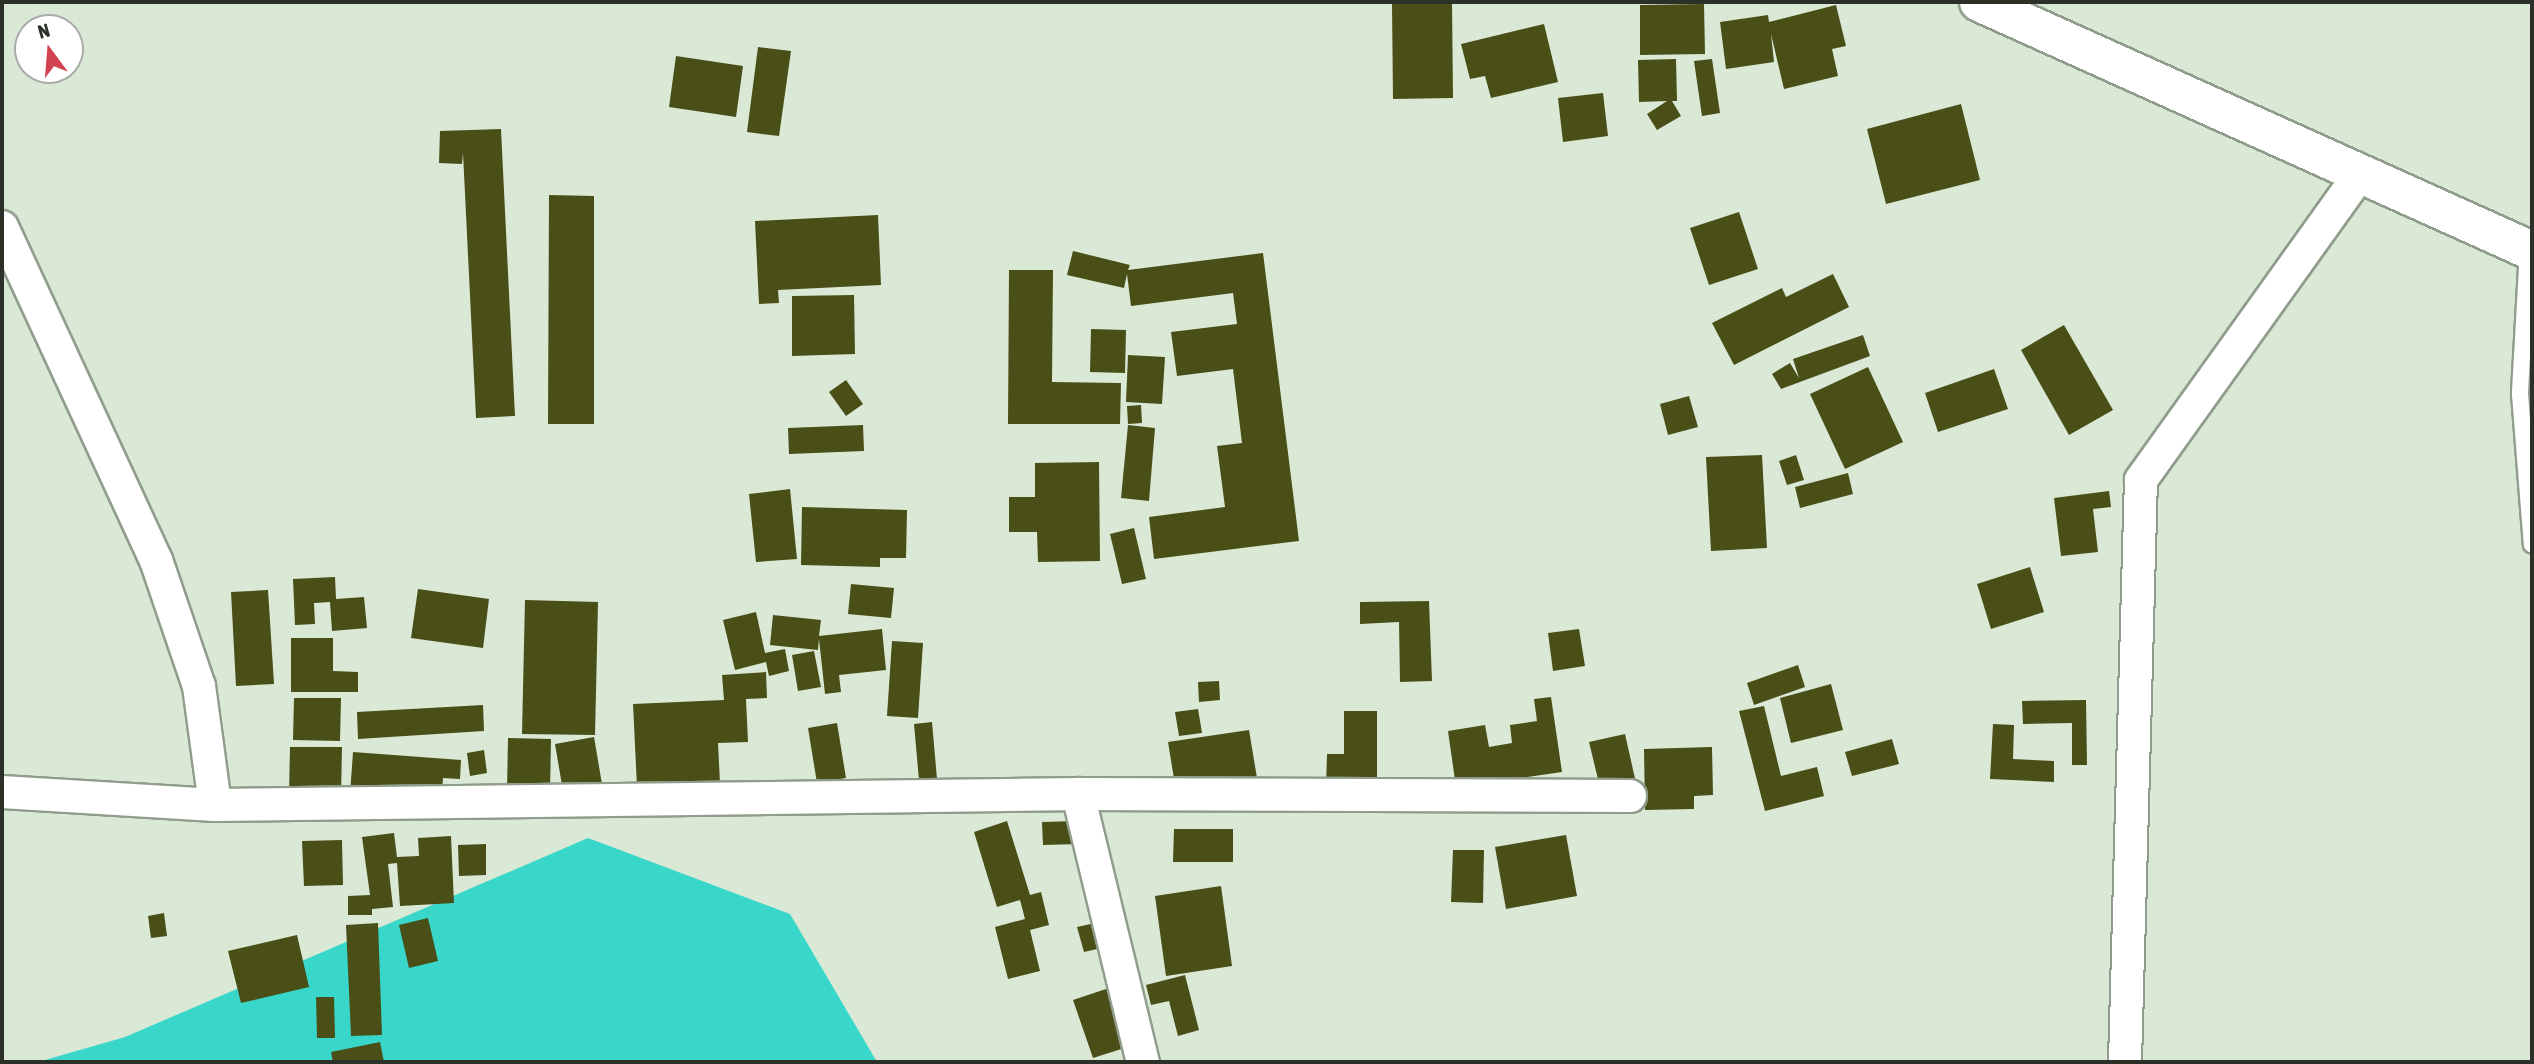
<!DOCTYPE html>
<html>
<head>
<meta charset="utf-8">
<style>
	body { margin:0 }
	#map { position:relative; width:2534px; height:1064px; overflow:hidden; background:#dae8d6; font-family:"Asap Condensed",sans-serif }
	div>[style] { position:absolute }
	.water>* { inset:0; background:#38d7c9 }
	.building>* { inset:0; background:#494f17 }
	.roads { filter:drop-shadow(2px 0 #909d8c) drop-shadow(-2px 0 #909d8c) drop-shadow(0 2px #909d8c) drop-shadow(0 -2px #909d8c) }
	.service>* { height:16px; margin:-8px; padding:0 8px; transform-origin:8px; border-radius:8px; background:#fff }
	.minor>* { height:32px; margin:-16px; padding:0 16px; transform-origin:16px; border-radius:16px; background:#fff }
	.secondary>* { height:38px; margin:-19px; padding:0 19px; transform-origin:19px; border-radius:19px; background:#fff }
	span { translate:-50% -50%; white-space:nowrap; text-align:center; line-height:1.15; -webkit-text-stroke:7px #fff; paint-order:stroke }
	.frame { position:absolute; inset:0; border:4px solid #2b3029; pointer-events:none }
	.north { position:absolute; left:14px; top:14px; width:70px; height:70px; box-sizing:border-box; background:#fff; border:2px solid #aaaca9; border-radius:50%; rotate:344deg; font-size:19px; font-weight:700; line-height:28px; text-align:center; color:#2b3029 }
	.north::after { content:''; display:block; margin:auto; width:24px; height:32px; background:#d24251; clip-path:polygon(50% 0,100% 100%,50% 72%,0 100%) }
</style>
</head>
<body>
<div id="map">
	<div class="water">
		<div style="clip-path:polygon(588px 838px,790px 914px,877px 1062px,38px 1062px,125px 1037px)"></div>
	</div>
	<div class="building">
		<div style="clip-path:polygon(1452px 2px,1453px 98px,1393px 99px,1392px 3px)"></div>
		<div style="clip-path:polygon(1704px 4px,1705px 54px,1640px 55px,1640px 5px)"></div>
		<div style="clip-path:polygon(1836px 5px,1846px 46px,1832px 49px,1838px 76px,1784px 89px,1771px 34px,1774px 62px,1726px 69px,1720px 22px,1768px 15px,1769px 22px)"></div>
		<div style="clip-path:polygon(1544px 24px,1558px 82px,1491px 98px,1485px 76px,1470px 79px,1461px 44px)"></div>
		<div style="clip-path:polygon(758px 47px,791px 51px,779px 136px,747px 132px)"></div>
		<div style="clip-path:polygon(676px 56px,743px 66px,736px 117px,669px 107px)"></div>
		<div style="clip-path:polygon(1676px 59px,1677px 101px,1672px 101px,1681px 116px,1657px 130px,1647px 114px,1667px 101px,1639px 102px,1638px 60px)"></div>
		<div style="clip-path:polygon(1712px 59px,1720px 113px,1702px 116px,1694px 61px)"></div>
		<div style="clip-path:polygon(1603px 93px,1608px 136px,1563px 142px,1558px 98px)"></div>
		<div style="clip-path:polygon(1961px 104px,1980px 180px,1886px 204px,1867px 129px)"></div>
		<div style="clip-path:polygon(501px 129px,515px 416px,476px 418px,463px 153px,462px 164px,439px 163px,440px 131px)"></div>
		<div style="clip-path:polygon(549px 195px,594px 196px,594px 424px,548px 424px)"></div>
		<div style="clip-path:polygon(1739px 212px,1758px 269px,1709px 285px,1690px 228px)"></div>
		<div style="clip-path:polygon(878px 215px,881px 285px,778px 290px,779px 303px,759px 304px,755px 221px)"></div>
		<div style="clip-path:polygon(1073px 251px,1130px 265px,1128px 270px,1263px 253px,1299px 541px,1154px 559px,1149px 517px,1225px 507px,1217px 446px,1242px 443px,1233px 369px,1177px 376px,1171px 332px,1237px 324px,1233px 293px,1131px 306px,1127px 274px,1124px 288px,1067px 275px)"></div>
		<div style="clip-path:polygon(1009px 270px,1053px 270px,1052px 382px,1121px 383px,1120px 424px,1008px 424px)"></div>
		<div style="clip-path:polygon(1833px 274px,1849px 307px,1734px 365px,1712px 323px,1782px 288px,1786px 297px)"></div>
		<div style="clip-path:polygon(854px 295px,855px 354px,792px 356px,792px 296px)"></div>
		<div style="clip-path:polygon(2064px 325px,2113px 410px,2069px 435px,2021px 350px)"></div>
		<div style="clip-path:polygon(1091px 329px,1126px 330px,1125px 373px,1090px 372px)"></div>
		<div style="clip-path:polygon(1863px 335px,1870px 356px,1781px 389px,1772px 374px,1790px 363px,1799px 378px,1793px 359px)"></div>
		<div style="clip-path:polygon(1128px 355px,1165px 357px,1162px 404px,1126px 402px)"></div>
		<div style="clip-path:polygon(1868px 367px,1903px 442px,1845px 469px,1810px 394px)"></div>
		<div style="clip-path:polygon(1994px 369px,2008px 409px,1938px 432px,1925px 393px)"></div>
		<div style="clip-path:polygon(846px 380px,863px 404px,846px 416px,829px 392px)"></div>
		<div style="clip-path:polygon(1689px 396px,1698px 427px,1668px 435px,1660px 404px)"></div>
		<div style="clip-path:polygon(1141px 405px,1142px 423px,1128px 424px,1127px 406px)"></div>
		<div style="clip-path:polygon(863px 425px,864px 451px,789px 454px,788px 428px)"></div>
		<div style="clip-path:polygon(1128px 425px,1155px 428px,1149px 501px,1121px 498px)"></div>
		<div style="clip-path:polygon(1762px 455px,1767px 548px,1711px 551px,1706px 457px)"></div>
		<div style="clip-path:polygon(1796px 455px,1804px 480px,1787px 485px,1779px 461px)"></div>
		<div style="clip-path:polygon(1099px 462px,1100px 561px,1038px 562px,1037px 532px,1009px 532px,1009px 497px,1035px 497px,1035px 463px)"></div>
		<div style="clip-path:polygon(1848px 473px,1853px 494px,1800px 508px,1795px 487px)"></div>
		<div style="clip-path:polygon(790px 489px,797px 559px,756px 562px,749px 494px)"></div>
		<div style="clip-path:polygon(2109px 491px,2111px 507px,2093px 509px,2098px 552px,2061px 556px,2054px 498px)"></div>
		<div style="clip-path:polygon(802px 507px,907px 510px,906px 558px,880px 558px,880px 567px,801px 565px)"></div>
		<div style="clip-path:polygon(1134px 528px,1146px 579px,1122px 584px,1110px 534px)"></div>
		<div style="clip-path:polygon(2030px 567px,2044px 612px,1991px 629px,1977px 584px)"></div>
		<div style="clip-path:polygon(335px 577px,336px 599px,364px 597px,367px 628px,332px 631px,330px 602px,314px 603px,315px 624px,295px 625px,293px 579px)"></div>
		<div style="clip-path:polygon(851px 584px,894px 588px,891px 618px,848px 614px)"></div>
		<div style="clip-path:polygon(418px 589px,489px 599px,483px 648px,411px 638px)"></div>
		<div style="clip-path:polygon(268px 590px,274px 684px,236px 686px,231px 592px)"></div>
		<div style="clip-path:polygon(525px 600px,598px 602px,595px 735px,522px 734px)"></div>
		<div style="clip-path:polygon(1429px 601px,1432px 681px,1400px 682px,1399px 622px,1360px 624px,1360px 602px)"></div>
		<div style="clip-path:polygon(756px 612px,765px 653px,785px 649px,789px 671px,769px 676px,766px 662px,735px 670px,723px 620px)"></div>
		<div style="clip-path:polygon(773px 615px,821px 620px,819px 636px,882px 629px,886px 670px,839px 675px,841px 692px,825px 694px,819px 639px,818px 650px,770px 645px)"></div>
		<div style="clip-path:polygon(1579px 629px,1585px 666px,1553px 671px,1548px 633px)"></div>
		<div style="clip-path:polygon(291px 638px,333px 638px,333px 671px,358px 672px,358px 692px,291px 692px)"></div>
		<div style="clip-path:polygon(892px 641px,923px 643px,918px 718px,887px 716px)"></div>
		<div style="clip-path:polygon(814px 651px,821px 687px,798px 691px,792px 655px)"></div>
		<div style="clip-path:polygon(1798px 665px,1805px 687px,1754px 705px,1747px 683px)"></div>
		<div style="clip-path:polygon(766px 672px,767px 698px,746px 699px,748px 742px,718px 743px,720px 783px,637px 787px,633px 704px,724px 700px,722px 675px)"></div>
		<div style="clip-path:polygon(1219px 681px,1220px 700px,1199px 702px,1198px 682px)"></div>
		<div style="clip-path:polygon(1831px 684px,1843px 730px,1791px 743px,1780px 698px)"></div>
		<div style="clip-path:polygon(1551px 697px,1562px 772px,1456px 787px,1448px 731px,1485px 725px,1489px 747px,1512px 743px,1510px 725px,1537px 721px,1534px 699px)"></div>
		<div style="clip-path:polygon(294px 698px,341px 698px,340px 741px,293px 740px)"></div>
		<div style="clip-path:polygon(2086px 700px,2087px 765px,2072px 765px,2072px 723px,2023px 724px,2022px 701px)"></div>
		<div style="clip-path:polygon(483px 705px,484px 731px,358px 739px,357px 712px)"></div>
		<div style="clip-path:polygon(1764px 706px,1781px 776px,1817px 767px,1824px 796px,1765px 811px,1739px 711px)"></div>
		<div style="clip-path:polygon(1198px 709px,1202px 733px,1179px 736px,1175px 712px)"></div>
		<div style="clip-path:polygon(1344px 711px,1377px 711px,1377px 787px,1326px 787px,1327px 754px,1344px 754px)"></div>
		<div style="clip-path:polygon(932px 722px,937px 779px,919px 780px,914px 724px)"></div>
		<div style="clip-path:polygon(837px 723px,846px 778px,817px 783px,808px 728px)"></div>
		<div style="clip-path:polygon(1993px 724px,2014px 725px,2013px 759px,2054px 761px,2054px 782px,1990px 779px)"></div>
		<div style="clip-path:polygon(1249px 730px,1257px 778px,1176px 791px,1168px 742px)"></div>
		<div style="clip-path:polygon(1625px 734px,1638px 792px,1603px 800px,1589px 742px)"></div>
		<div style="clip-path:polygon(594px 737px,603px 790px,564px 797px,555px 744px)"></div>
		<div style="clip-path:polygon(508px 738px,551px 739px,550px 792px,507px 791px)"></div>
		<div style="clip-path:polygon(1892px 739px,1899px 764px,1852px 776px,1845px 752px)"></div>
		<div style="clip-path:polygon(290px 747px,342px 747px,341px 796px,289px 796px)"></div>
		<div style="clip-path:polygon(1712px 747px,1713px 795px,1694px 796px,1694px 809px,1645px 810px,1644px 749px)"></div>
		<div style="clip-path:polygon(484px 750px,487px 773px,470px 776px,467px 753px)"></div>
		<div style="clip-path:polygon(353px 752px,461px 760px,460px 779px,443px 778px,441px 802px,350px 794px)"></div>
		<div style="clip-path:polygon(1007px 821px,1030px 895px,1041px 892px,1049px 925px,1030px 930px,1040px 971px,1008px 979px,995px 927px,1025px 919px,1020px 900px,997px 907px,974px 832px)"></div>
		<div style="clip-path:polygon(1078px 821px,1078px 844px,1043px 845px,1042px 822px)"></div>
		<div style="clip-path:polygon(1174px 829px,1233px 829px,1233px 862px,1173px 862px)"></div>
		<div style="clip-path:polygon(394px 833px,397px 857px,419px 856px,418px 838px,451px 836px,454px 903px,400px 906px,397px 863px,388px 864px,393px 907px,372px 909px,372px 915px,348px 915px,348px 896px,370px 895px,362px 837px)"></div>
		<div style="clip-path:polygon(1566px 835px,1577px 896px,1506px 909px,1495px 847px)"></div>
		<div style="clip-path:polygon(342px 840px,343px 885px,304px 886px,302px 841px)"></div>
		<div style="clip-path:polygon(486px 844px,486px 875px,459px 876px,458px 845px)"></div>
		<div style="clip-path:polygon(1453px 850px,1484px 850px,1483px 903px,1451px 902px)"></div>
		<div style="clip-path:polygon(1221px 886px,1232px 966px,1166px 976px,1155px 896px)"></div>
		<div style="clip-path:polygon(164px 913px,167px 936px,151px 938px,148px 916px)"></div>
		<div style="clip-path:polygon(428px 918px,438px 961px,409px 968px,399px 925px)"></div>
		<div style="clip-path:polygon(1100px 922px,1106px 947px,1084px 952px,1077px 927px)"></div>
		<div style="clip-path:polygon(378px 923px,382px 1035px,351px 1036px,346px 925px)"></div>
		<div style="clip-path:polygon(297px 935px,309px 987px,241px 1003px,228px 951px)"></div>
		<div style="clip-path:polygon(1185px 975px,1199px 1030px,1178px 1036px,1169px 1001px,1151px 1005px,1146px 985px)"></div>
		<div style="clip-path:polygon(1115px 986px,1134px 1045px,1093px 1058px,1073px 1000px)"></div>
		<div style="clip-path:polygon(316px 997px,334px 997px,335px 1038px,317px 1038px)"></div>
		<div style="clip-path:polygon(380px 1042px,384px 1062px,333px 1062px,331px 1052px)"></div>
	</div>
	<div class="roads">
		<div class="service">
			<div style="left:2528px;top:249px;width:145px;rotate:93.2deg"></div>
			<div style="left:2520px;top:394px;width:151px;rotate:85.5deg"></div>
		</div>
		<div class="minor">
			<div style="left:2px;top:227px;width:367px;rotate:65.2deg"></div>
			<div style="left:156px;top:560px;width:133px;rotate:71.2deg"></div>
			<div style="left:199px;top:686px;width:120px;rotate:82.3deg"></div>
			<div style="left:2px;top:792px;width:213px;rotate:3.5deg"></div>
			<div style="left:215px;top:805px;width:863px;rotate:-0.73deg"></div>
			<div style="left:1078px;top:794px;width:552px;rotate:0.21deg"></div>
			<div style="left:1078px;top:794px;width:276px;rotate:76.4deg"></div>
			<div style="left:2125px;top:1062px;width:582px;rotate:-88.43deg"></div>
			<div style="left:2141px;top:480px;width:378px;rotate:-54.4deg"></div>
		</div>
		<div class="secondary">
			<div style="left:1979px;top:2px;width:606px;rotate:24.24deg"></div>
		</div>
	</div>
	<div class="frame"></div>
	<div class="north">N</div>
</div>
</body>
</html>
